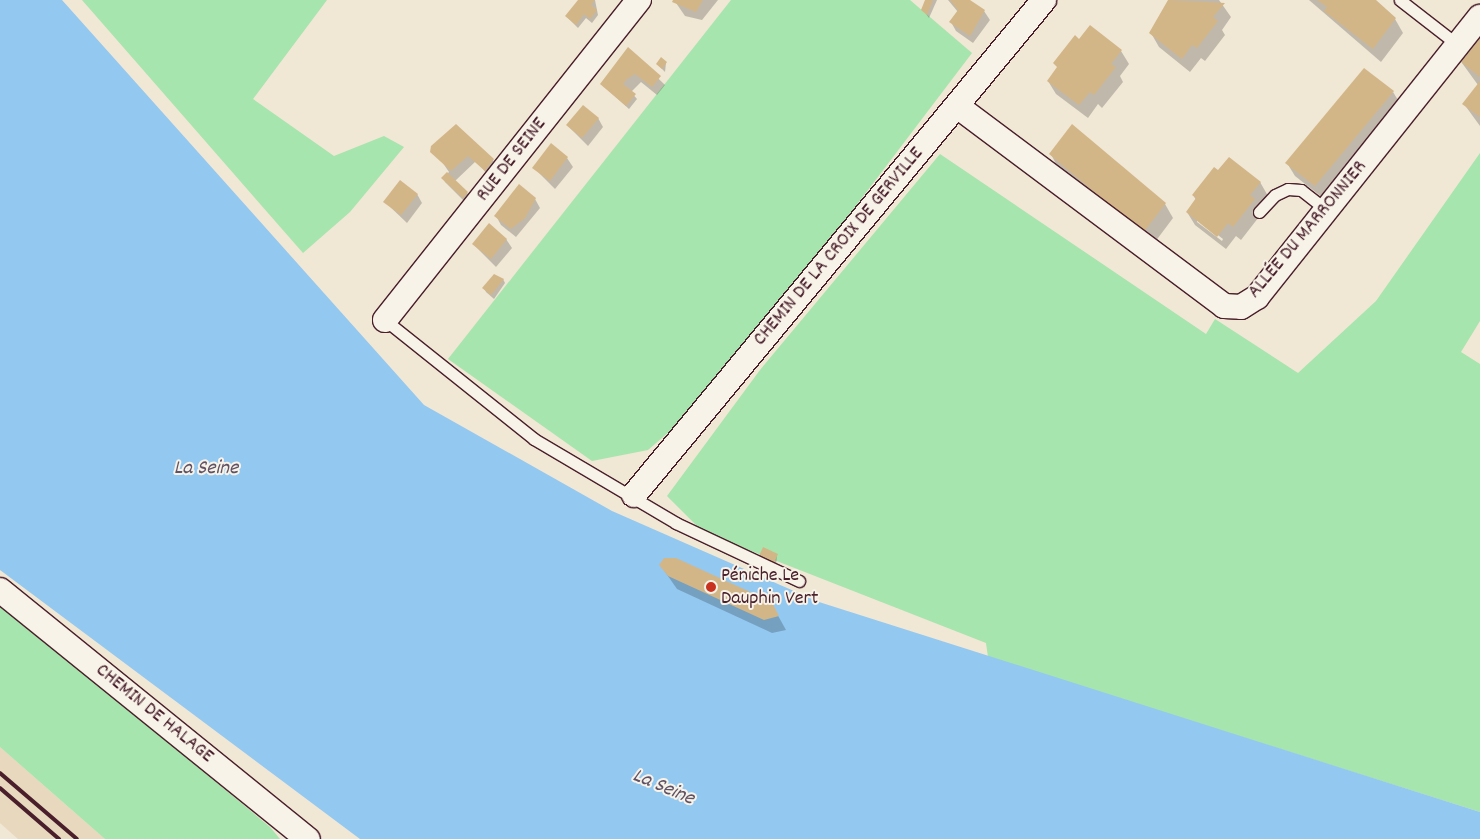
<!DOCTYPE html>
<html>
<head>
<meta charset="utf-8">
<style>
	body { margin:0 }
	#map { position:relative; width:1480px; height:839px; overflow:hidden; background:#f0e7d5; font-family:Dekko,sans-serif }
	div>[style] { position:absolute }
	.built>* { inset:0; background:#e7d8be }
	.green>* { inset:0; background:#a6e5ad }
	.water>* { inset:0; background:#93c8f1 }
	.shadow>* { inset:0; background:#0003 }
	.building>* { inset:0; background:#d3b688 }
	.roads { filter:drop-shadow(1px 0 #4a1f2b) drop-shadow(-1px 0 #4a1f2b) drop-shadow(0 1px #4a1f2b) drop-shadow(0 -1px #4a1f2b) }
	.service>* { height:11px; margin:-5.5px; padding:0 5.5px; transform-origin:5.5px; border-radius:5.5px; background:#f7f3e8 }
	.minor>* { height:24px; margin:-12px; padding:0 12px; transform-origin:12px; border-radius:12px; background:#f7f3e8 }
	.rail>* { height:4px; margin:-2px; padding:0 2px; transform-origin:2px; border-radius:2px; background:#4a1f2b }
	.dots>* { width:14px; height:14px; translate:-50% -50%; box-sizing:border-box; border:2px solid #f7f3e8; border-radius:50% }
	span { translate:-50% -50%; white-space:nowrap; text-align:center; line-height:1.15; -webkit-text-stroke:4px #f7f3e8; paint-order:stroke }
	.street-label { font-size:20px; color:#4a1f2b }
	.poi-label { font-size:20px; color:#4a1f2b }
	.left { translate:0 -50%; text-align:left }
	.water-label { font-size:21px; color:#605266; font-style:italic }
</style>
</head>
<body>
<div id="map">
	<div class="built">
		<div style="clip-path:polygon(0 747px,105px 839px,18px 839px,0 823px)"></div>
	</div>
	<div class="green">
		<div style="clip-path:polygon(82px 0,327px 0,253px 99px,334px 156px,384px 136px,404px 147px,350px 212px,303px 253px)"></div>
		<div style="clip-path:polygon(731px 0,910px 0,972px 53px,830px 240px,677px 425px,648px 450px,592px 461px,448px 359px)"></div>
		<div style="clip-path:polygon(1480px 153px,1480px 321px,1461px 352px,1480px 364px,1480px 812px,988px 657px,986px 643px,703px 532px,667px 496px,760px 370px,940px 154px,1206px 334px,1215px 319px,1298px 373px,1376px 301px)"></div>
		<div style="clip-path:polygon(0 602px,270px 827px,280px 839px,105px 839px,0 747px)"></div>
	</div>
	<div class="water">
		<div style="clip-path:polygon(0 0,62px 0,424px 405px,612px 511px,819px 602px,1480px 812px,1480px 839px,360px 839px,0 570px)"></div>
	</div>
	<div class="shadow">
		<div style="clip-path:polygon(579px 0,595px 0,598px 15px,592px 23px,586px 18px,578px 28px,566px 16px)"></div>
		<div style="clip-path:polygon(674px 0,718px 0,702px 20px,685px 16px)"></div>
		<div style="clip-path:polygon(926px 0,937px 0,929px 18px,923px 10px)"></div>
		<div style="clip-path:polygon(948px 0,968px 0,984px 11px,990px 20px,973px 43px,956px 31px,951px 22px,958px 12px)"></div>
		<div style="clip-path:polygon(1169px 0,1219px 0,1231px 17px,1222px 30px,1225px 35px,1205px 61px,1201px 58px,1190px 72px,1159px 47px,1151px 33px)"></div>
		<div style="clip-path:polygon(1309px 0,1372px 0,1395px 19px,1403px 33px,1381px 62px)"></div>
		<div style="clip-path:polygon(1079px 40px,1121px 51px,1129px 64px,1120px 76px,1123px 82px,1102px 108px,1098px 104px,1088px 118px,1056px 94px,1048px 81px,1058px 68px,1055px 63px)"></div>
		<div style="clip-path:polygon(1480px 41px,1480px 126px,1464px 104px,1478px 85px,1462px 63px)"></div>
		<div style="clip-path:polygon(628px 49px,665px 85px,657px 95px,641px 82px,631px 92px,637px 99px,629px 109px,601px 84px)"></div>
		<div style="clip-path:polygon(666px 63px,665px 72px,657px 64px)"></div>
		<div style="clip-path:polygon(1393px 92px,1401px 105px,1323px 198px,1295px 176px,1287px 163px)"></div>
		<div style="clip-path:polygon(598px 118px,603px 127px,588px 146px,568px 126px)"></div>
		<div style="clip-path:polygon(1072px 126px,1165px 204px,1173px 218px,1152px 246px,1058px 168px,1051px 154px)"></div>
		<div style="clip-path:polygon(432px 147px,493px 160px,495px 164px,487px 174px,476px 161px,455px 181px,470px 196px,465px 202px,445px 182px,443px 178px,449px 172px)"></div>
		<div style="clip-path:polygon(567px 158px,573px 167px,555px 189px,534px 168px)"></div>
		<div style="clip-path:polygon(evenodd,1218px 172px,1260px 182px,1268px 196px,1262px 213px,1241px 240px,1236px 236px,1226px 249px,1195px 225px,1187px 212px,1196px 200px,1193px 195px,1218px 172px,1197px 219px,1223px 239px,1222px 241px,1197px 222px,1197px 219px)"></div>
		<div style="clip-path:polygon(417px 194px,422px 203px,407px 223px,385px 202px)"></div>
		<div style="clip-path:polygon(535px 199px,540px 208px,516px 237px,501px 225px,496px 216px)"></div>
		<div style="clip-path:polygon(506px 239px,512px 248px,496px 267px,473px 244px)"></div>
		<div style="clip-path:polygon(503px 279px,505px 283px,494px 299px,486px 292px,484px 288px)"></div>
		<div style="clip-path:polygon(777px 555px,776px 567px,762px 560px)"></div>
		<div style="clip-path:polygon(661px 566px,771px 603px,786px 630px,772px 633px,677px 589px)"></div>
	</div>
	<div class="building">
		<div style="clip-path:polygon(578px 0,595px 0,591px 5px,597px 10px,590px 19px,584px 14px,576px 25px,565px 16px)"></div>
		<div style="clip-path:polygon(703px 0,696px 12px,672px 2px,673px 0)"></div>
		<div style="clip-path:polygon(925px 0,933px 0,927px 15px,921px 10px)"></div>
		<div style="clip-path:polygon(950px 0,970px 0,985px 10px,970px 36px,949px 22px,958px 10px)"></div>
		<div style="clip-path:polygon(1168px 0,1225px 3px,1213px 17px,1218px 21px,1197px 48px,1192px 45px,1182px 59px,1149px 33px)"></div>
		<div style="clip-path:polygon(1317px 0,1376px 0,1396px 18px,1373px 49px,1324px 11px,1327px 7px)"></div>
		<div style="clip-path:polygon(1090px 25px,1122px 50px,1111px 64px,1116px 67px,1094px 95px,1090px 92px,1079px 105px,1047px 81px,1057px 67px,1053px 63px,1075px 35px,1079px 39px)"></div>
		<div style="clip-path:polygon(1480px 38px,1480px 77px,1461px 62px)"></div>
		<div style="clip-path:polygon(628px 47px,661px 76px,652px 87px,635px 74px,627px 79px,623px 84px,636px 94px,626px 106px,600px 84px)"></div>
		<div style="clip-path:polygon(661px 57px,667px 62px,662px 69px,656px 64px)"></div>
		<div style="clip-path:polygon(1364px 68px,1394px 91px,1315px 186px,1285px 163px)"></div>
		<div style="clip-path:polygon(1480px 81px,1480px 117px,1462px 104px)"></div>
		<div style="clip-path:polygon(583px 105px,599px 118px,582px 138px,566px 125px)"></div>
		<div style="clip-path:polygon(456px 124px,494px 159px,485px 171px,468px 156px,451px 171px,430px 152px,431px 146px)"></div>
		<div style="clip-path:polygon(1072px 124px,1166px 203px,1143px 233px,1049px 154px)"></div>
		<div style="clip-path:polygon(551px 143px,568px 157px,550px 181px,532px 168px)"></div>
		<div style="clip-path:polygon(1229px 157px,1261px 182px,1250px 195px,1255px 199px,1233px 227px,1228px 223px,1217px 237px,1186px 212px,1196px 198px,1192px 195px,1214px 167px,1218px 170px)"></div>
		<div style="clip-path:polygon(447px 172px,468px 192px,463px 198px,441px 178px)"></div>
		<div style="clip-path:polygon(400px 180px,418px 194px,401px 215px,383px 202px)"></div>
		<div style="clip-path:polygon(519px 184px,536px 198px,525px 218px,511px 229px,494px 216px)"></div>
		<div style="clip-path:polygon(489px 223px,507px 239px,491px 259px,472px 244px)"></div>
		<div style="clip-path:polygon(494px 274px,504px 279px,491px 295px,482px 288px)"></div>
		<div style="clip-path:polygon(763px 547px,778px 554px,774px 563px,759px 556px)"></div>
		<div style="clip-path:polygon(664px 558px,676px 558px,772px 602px,779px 616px,764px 620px,668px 576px,659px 565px)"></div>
	</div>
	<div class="roads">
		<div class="service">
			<div style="left:1400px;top:0;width:75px;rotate:37.9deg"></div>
			<div style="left:1259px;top:212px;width:23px;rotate:-47deg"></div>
			<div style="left:1275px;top:195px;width:14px;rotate:-25deg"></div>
			<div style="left:1288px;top:189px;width:13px;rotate:4deg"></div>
			<div style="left:1301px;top:190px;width:33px;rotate:38deg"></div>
			<div style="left:385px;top:320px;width:191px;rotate:38.6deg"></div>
			<div style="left:534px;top:439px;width:165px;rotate:30.6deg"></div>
			<div style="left:676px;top:523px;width:136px;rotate:25.2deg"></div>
		</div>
		<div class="minor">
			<div style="left:957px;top:106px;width:334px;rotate:36.8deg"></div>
			<div style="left:1224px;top:306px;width:17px;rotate:3deg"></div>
			<div style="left:1241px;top:307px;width:19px;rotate:-32deg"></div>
			<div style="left:1257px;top:297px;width:358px;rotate:-51.5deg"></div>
			<div style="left:385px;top:320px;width:409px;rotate:-51.6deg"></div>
			<div style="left:634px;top:495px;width:643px;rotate:-50.37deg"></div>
			<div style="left:0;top:590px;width:396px;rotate:39deg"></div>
		</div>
	</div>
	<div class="rail">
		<div style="left:0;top:773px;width:101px;rotate:40.6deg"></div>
		<div style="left:0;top:788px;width:78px;rotate:40.8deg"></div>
	</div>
	<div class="dots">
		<div style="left:711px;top:587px;background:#c8321e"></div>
	</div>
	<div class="street-label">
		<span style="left:512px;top:160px;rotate:-52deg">RUE DE SEINE</span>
		<span style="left:1308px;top:230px;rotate:-50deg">ALLÉE DU MARRONNIER</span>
		<span style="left:839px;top:247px;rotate:-50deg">CHEMIN DE LA CROIX DE GERVILLE</span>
		<span style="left:154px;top:714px;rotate:39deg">CHEMIN DE HALAGE</span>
	</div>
	<div class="poi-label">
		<span class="left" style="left:721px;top:588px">Péniche Le<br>Dauphin Vert</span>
	</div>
	<div class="water-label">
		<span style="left:206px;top:469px">La Seine</span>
		<span style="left:663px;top:788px;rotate:23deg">La Seine</span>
	</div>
</div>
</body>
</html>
